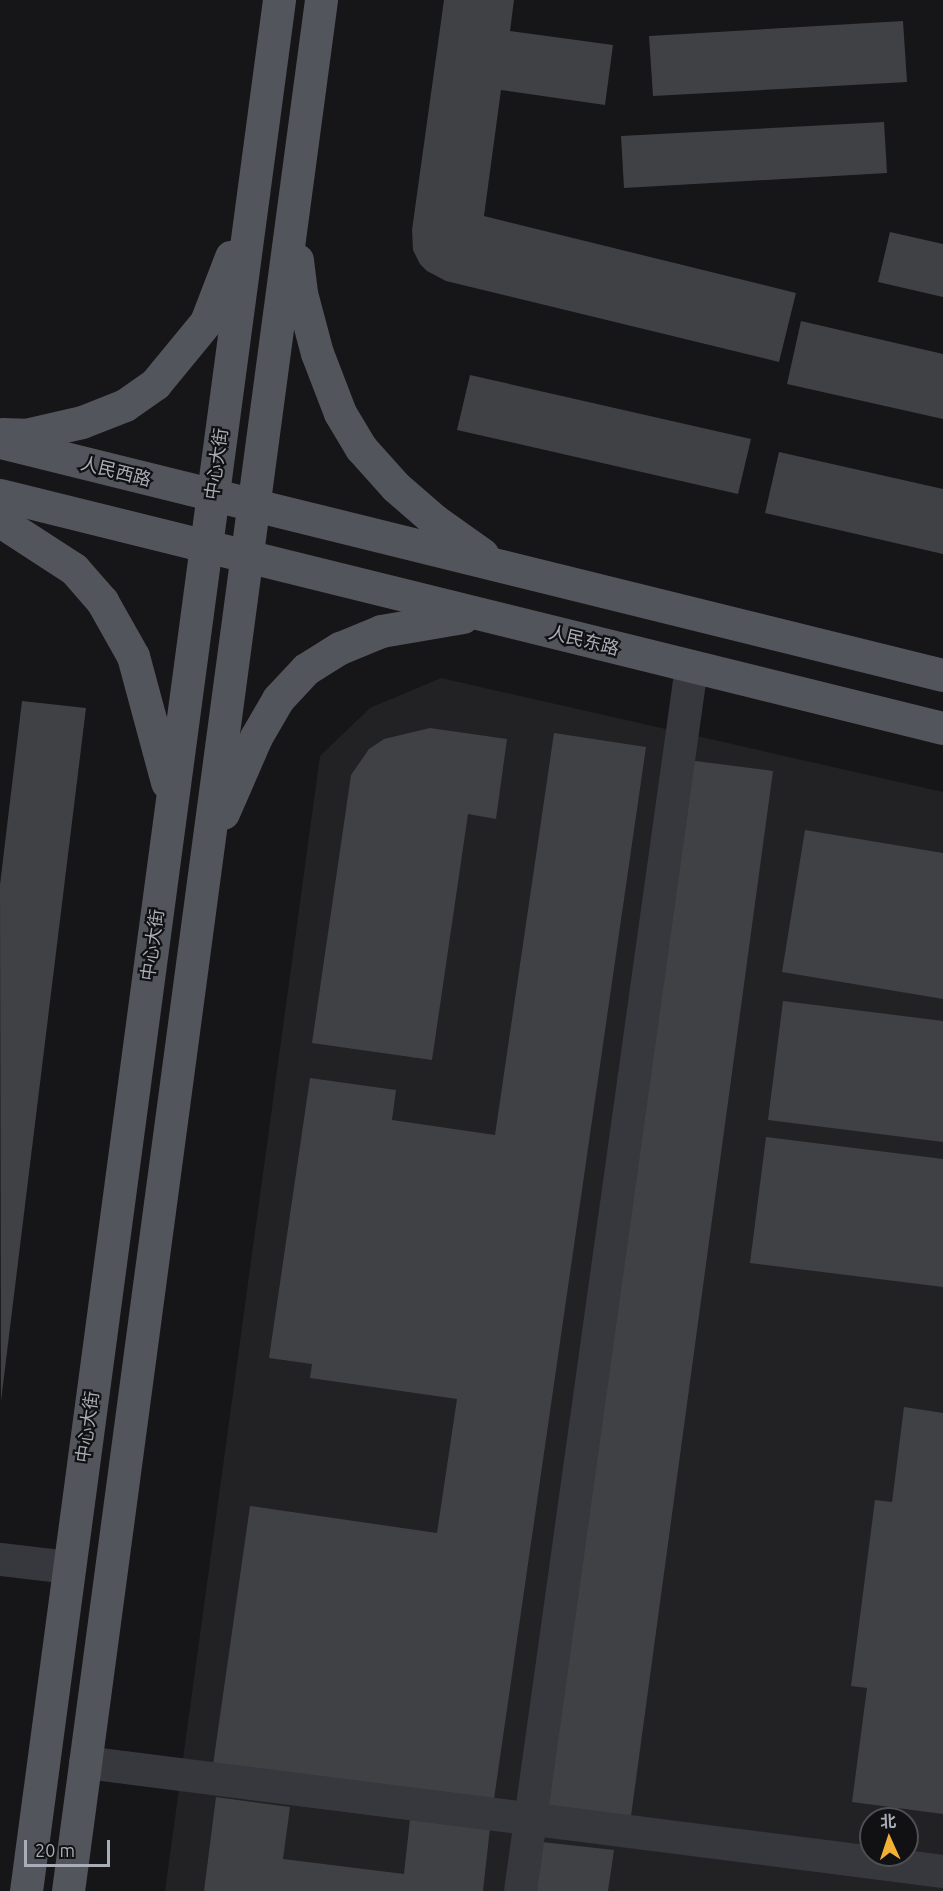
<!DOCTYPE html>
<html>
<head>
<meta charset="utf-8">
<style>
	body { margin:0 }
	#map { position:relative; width:943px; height:1891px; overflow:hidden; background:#161618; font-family:Ubuntu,"Noto Sans SC",sans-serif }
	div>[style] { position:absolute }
	.built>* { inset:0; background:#222225 }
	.building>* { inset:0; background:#404145 }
	.minor>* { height:33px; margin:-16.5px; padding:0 16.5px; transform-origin:16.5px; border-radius:16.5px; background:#37383d }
	.major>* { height:33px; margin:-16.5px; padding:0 16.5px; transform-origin:16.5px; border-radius:16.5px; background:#53555c }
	span { translate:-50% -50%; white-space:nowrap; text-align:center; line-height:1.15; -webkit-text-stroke:4.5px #111113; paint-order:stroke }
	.street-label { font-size:18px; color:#a8adb8 }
	.north { position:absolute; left:859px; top:1807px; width:60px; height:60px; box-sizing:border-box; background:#111113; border:2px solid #4d4f55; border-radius:50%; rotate:357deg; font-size:16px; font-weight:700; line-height:24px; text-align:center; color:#a8adb8 }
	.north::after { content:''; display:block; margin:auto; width:21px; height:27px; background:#f2b134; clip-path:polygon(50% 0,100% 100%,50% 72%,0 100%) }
	.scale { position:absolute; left:24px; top:1840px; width:86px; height:27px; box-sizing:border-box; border:3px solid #a8adb8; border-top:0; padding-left:8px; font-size:18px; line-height:21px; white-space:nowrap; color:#a8adb8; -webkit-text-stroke:4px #111113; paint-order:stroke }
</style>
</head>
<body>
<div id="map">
	<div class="built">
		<div style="clip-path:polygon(evenodd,441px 678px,943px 792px,943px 1891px,165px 1891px,320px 756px,370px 708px,441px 678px,871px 1819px,907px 1819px,907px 1855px,871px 1855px,871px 1819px)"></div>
	</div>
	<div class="building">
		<div style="clip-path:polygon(444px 0,514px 0,510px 31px,613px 45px,605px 105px,501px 90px,484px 216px,796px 293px,779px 362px,446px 281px,427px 271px,420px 264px,413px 250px,412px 230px)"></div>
		<div style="clip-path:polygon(903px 21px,907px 82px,653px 96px,649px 36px)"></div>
		<div style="clip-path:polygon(884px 122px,887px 173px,624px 188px,621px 136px)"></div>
		<div style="clip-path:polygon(890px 232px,943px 244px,943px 297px,878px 282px)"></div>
		<div style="clip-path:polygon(801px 321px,943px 354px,943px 419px,787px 384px)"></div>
		<div style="clip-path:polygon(470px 375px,751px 439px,738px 494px,457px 430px)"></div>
		<div style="clip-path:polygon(779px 452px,943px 489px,943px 554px,765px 513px)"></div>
		<div style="clip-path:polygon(22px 701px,86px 708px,1px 1401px,0 885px)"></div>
		<div style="clip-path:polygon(430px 728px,507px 739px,496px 819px,468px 814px,432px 1060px,312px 1043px,351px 775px,369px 749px,384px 739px)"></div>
		<div style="clip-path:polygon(554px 733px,646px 747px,493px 1806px,213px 1765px,250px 1506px,437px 1533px,457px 1399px,310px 1378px,312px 1364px,269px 1358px,310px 1078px,396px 1090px,392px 1120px,495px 1135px)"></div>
		<div style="clip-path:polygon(688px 760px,773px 771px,631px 1816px,547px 1805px)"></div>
		<div style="clip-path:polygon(805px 830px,943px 853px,943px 999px,782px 972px)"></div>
		<div style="clip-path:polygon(783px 1001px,943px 1021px,943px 1142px,768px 1120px)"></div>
		<div style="clip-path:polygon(766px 1137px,943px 1159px,943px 1287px,750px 1263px)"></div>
		<div style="clip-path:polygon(904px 1407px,943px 1413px,943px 1814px,852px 1802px,867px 1688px,851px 1686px,875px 1500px,892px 1502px)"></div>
		<div style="clip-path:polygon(216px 1797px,290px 1807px,283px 1859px,404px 1874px,410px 1819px,490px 1828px,483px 1891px,204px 1891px)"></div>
		<div style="clip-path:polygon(542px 1842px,614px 1850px,608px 1891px,535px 1891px)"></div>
	</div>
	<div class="minor">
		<div style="left:0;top:1559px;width:68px;rotate:6.7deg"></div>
		<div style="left:85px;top:1762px;width:865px;rotate:7.24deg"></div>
		<div style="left:520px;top:1891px;width:1237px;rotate:-82.05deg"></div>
	</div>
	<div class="major">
		<div style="left:297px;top:260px;width:33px;rotate:83deg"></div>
		<div style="left:301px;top:293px;width:62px;rotate:75.1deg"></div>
		<div style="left:317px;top:353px;width:64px;rotate:69deg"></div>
		<div style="left:340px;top:413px;width:41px;rotate:59deg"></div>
		<div style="left:361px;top:448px;width:52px;rotate:48.1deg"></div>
		<div style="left:396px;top:487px;width:50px;rotate:41deg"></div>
		<div style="left:434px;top:520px;width:59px;rotate:35.3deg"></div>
		<div style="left:2px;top:434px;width:23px;rotate:2deg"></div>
		<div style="left:25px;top:435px;width:58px;rotate:-12.8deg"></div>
		<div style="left:82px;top:422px;width:46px;rotate:-21.6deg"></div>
		<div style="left:125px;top:405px;width:37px;rotate:-35deg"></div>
		<div style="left:155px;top:384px;width:80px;rotate:-50.6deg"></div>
		<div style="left:206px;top:322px;width:70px;rotate:-69deg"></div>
		<div style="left:0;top:442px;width:971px;rotate:13.88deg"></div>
		<div style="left:0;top:495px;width:971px;rotate:13.88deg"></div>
		<div style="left:0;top:521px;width:88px;rotate:33deg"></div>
		<div style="left:74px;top:569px;width:43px;rotate:48.8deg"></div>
		<div style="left:102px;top:601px;width:63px;rotate:60.6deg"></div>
		<div style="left:133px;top:656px;width:131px;rotate:74.9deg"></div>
		<div style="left:223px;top:813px;width:83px;rotate:-66.5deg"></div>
		<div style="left:256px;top:737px;width:44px;rotate:-59.9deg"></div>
		<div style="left:278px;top:699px;width:41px;rotate:-47deg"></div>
		<div style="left:306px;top:669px;width:40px;rotate:-32deg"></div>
		<div style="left:340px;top:648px;width:44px;rotate:-22.5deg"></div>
		<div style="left:381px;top:631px;width:83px;rotate:-9.7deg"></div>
		<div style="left:26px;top:1891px;width:1908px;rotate:-82.38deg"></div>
		<div style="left:68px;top:1891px;width:1908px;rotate:-82.38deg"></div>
	</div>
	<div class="street-label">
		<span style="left:216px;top:464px;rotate:-82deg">中心大街</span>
		<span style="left:116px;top:471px;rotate:14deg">人民西路</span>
		<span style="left:584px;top:640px;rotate:14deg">人民东路</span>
		<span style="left:152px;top:945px;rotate:-82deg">中心大街</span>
		<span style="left:87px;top:1427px;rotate:-82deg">中心大街</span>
	</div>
	<div class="north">北</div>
	<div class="scale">20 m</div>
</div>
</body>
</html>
